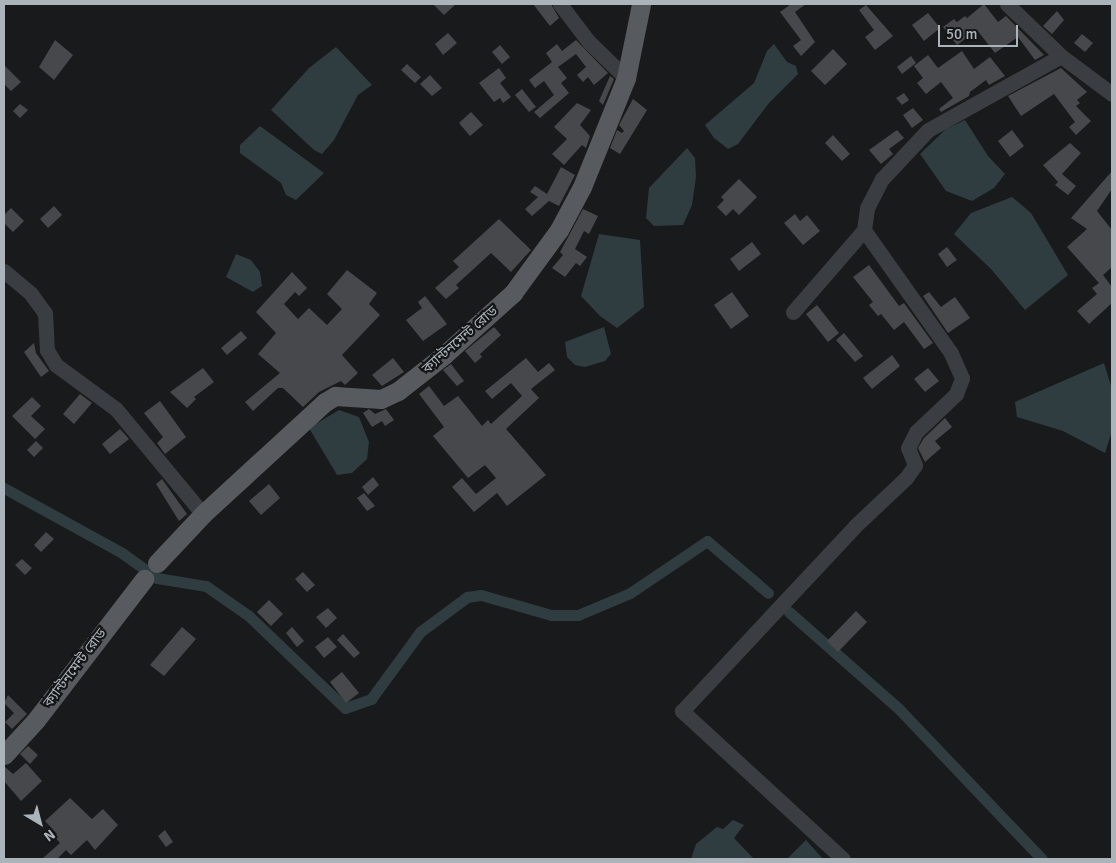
<!DOCTYPE html>
<html>
<head>
<meta charset="utf-8">
<style>
	body { margin:0 }
	#map { position:relative; width:1116px; height:863px; overflow:hidden; background:#191a1c; font-family:Signika,"Noto Sans Bengali",sans-serif }
	div>[style] { position:absolute }
	.water>* { inset:0; background:#2f3c40 }
	.canal>* { height:11px; margin:-5.5px; padding:0 5.5px; transform-origin:5.5px; border-radius:5.5px; background:#2f3c40 }
	.building>* { inset:0; background:#46484c }
	.minor>* { height:15px; margin:-7.5px; padding:0 7.5px; transform-origin:7.5px; border-radius:7.5px; background:#3a3d41 }
	.major>* { height:19px; margin:-9.5px; padding:0 9.5px; transform-origin:9.5px; border-radius:9.5px; background:#575a5f }
	span { translate:-50% -50%; white-space:nowrap; text-align:center; line-height:1.15; -webkit-text-stroke:4.5px #141517; paint-order:stroke }
	.street-label { font-size:14px; color:#acb4bb }
	.frame { position:absolute; inset:0; border:5px solid #acb4bb; pointer-events:none }
	.north { position:absolute; left:15px; top:798px; width:50px; height:50px; -webkit-text-stroke:4px #141517; paint-order:stroke; rotate:143deg; font-size:14px; font-weight:700; line-height:20px; text-align:center; color:#acb4bb }
	.north::after { content:''; display:block; margin:auto; width:18px; height:22px; background:#acb4bb; clip-path:polygon(50% 0,100% 100%,50% 72%,0 100%) }
	.scale { position:absolute; left:938px; top:25px; width:80px; height:22px; box-sizing:border-box; border:2px solid #acb4bb; border-top:0; padding-left:6px; font-size:15px; line-height:18px; white-space:nowrap; color:#acb4bb; -webkit-text-stroke:4px #141517; paint-order:stroke }
</style>
</head>
<body>
<div id="map">
	<div class="water">
		<div style="clip-path:polygon(774px 44px,787px 62px,796px 66px,798px 74px,769px 103px,738px 144px,728px 149px,714px 138px,705px 125px,754px 83px,767px 51px)"></div>
		<div style="clip-path:polygon(336px 47px,372px 85px,358px 95px,334px 140px,322px 154px,314px 150px,271px 110px,309px 68px)"></div>
		<div style="clip-path:polygon(965px 120px,988px 156px,1005px 174px,994px 188px,972px 201px,946px 191px,920px 154px,946px 129px)"></div>
		<div style="clip-path:polygon(260px 126px,324px 173px,296px 200px,286px 195px,281px 183px,240px 153px,240px 145px)"></div>
		<div style="clip-path:polygon(687px 148px,695px 158px,696px 177px,692px 205px,683px 225px,654px 226px,646px 218px,649px 188px)"></div>
		<div style="clip-path:polygon(1012px 197px,1031px 213px,1068px 275px,1025px 310px,991px 269px,954px 234px,971px 213px)"></div>
		<div style="clip-path:polygon(599px 234px,640px 240px,644px 307px,617px 328px,600px 316px,581px 296px)"></div>
		<div style="clip-path:polygon(236px 254px,251px 260px,260px 272px,262px 286px,253px 292px,226px 277px)"></div>
		<div style="clip-path:polygon(604px 327px,611px 354px,605px 361px,585px 367px,575px 365px,567px 357px,565px 342px)"></div>
		<div style="clip-path:polygon(1104px 363px,1112px 389px,1112px 431px,1105px 453px,1063px 431px,1017px 417px,1015px 402px)"></div>
		<div style="clip-path:polygon(339px 410px,359px 417px,369px 442px,367px 459px,352px 473px,337px 475px,309px 428px)"></div>
		<div style="clip-path:polygon(733px 820px,744px 825px,734px 838px,754px 859px,691px 859px,696px 844px,717px 827px,723px 829px)"></div>
		<div style="clip-path:polygon(806px 840px,823px 859px,787px 859px)"></div>
	</div>
	<div class="canal">
		<div style="left:4px;top:488px;width:135px;rotate:28.8deg"></div>
		<div style="left:122px;top:553px;width:43px;rotate:35.5deg"></div>
		<div style="left:157px;top:578px;width:50px;rotate:9.3deg"></div>
		<div style="left:206px;top:586px;width:52px;rotate:34.9deg"></div>
		<div style="left:249px;top:616px;width:133px;rotate:43.8deg"></div>
		<div style="left:345px;top:708px;width:28px;rotate:-19deg"></div>
		<div style="left:371px;top:699px;width:83px;rotate:-53.8deg"></div>
		<div style="left:420px;top:632px;width:59px;rotate:-36.7deg"></div>
		<div style="left:467px;top:597px;width:14px;rotate:-8deg"></div>
		<div style="left:481px;top:595px;width:73px;rotate:15.9deg"></div>
		<div style="left:551px;top:615px;width:27px"></div>
		<div style="left:578px;top:615px;width:56px;rotate:-22.9deg"></div>
		<div style="left:630px;top:593px;width:93px;rotate:-34deg"></div>
		<div style="left:707px;top:541px;width:80px;rotate:40.4deg"></div>
		<div style="left:789px;top:612px;width:147px;rotate:41.4deg"></div>
		<div style="left:899px;top:709px;width:207px;rotate:46.4deg"></div>
	</div>
	<div class="building">
		<div style="clip-path:polygon(433px 4px,456px 4px,444px 15px)"></div>
		<div style="clip-path:polygon(533px 4px,551px 4px,559px 18px,550px 26px)"></div>
		<div style="clip-path:polygon(791px 4px,806px 4px,795px 12px,815px 42px,801px 56px,793px 46px,801px 40px,780px 12px)"></div>
		<div style="clip-path:polygon(984px 4px,998px 22px,1006px 16px,1044px 55px,1035px 60px,1018px 37px,995px 53px,977px 30px,957px 45px,943px 27px,954px 19px,957px 22px,965px 16px,967px 18px)"></div>
		<div style="clip-path:polygon(866px 5px,893px 36px,875px 50px,865px 37px,874px 30px,859px 10px)"></div>
		<div style="clip-path:polygon(1057px 11px,1064px 20px,1052px 34px,1043px 26px)"></div>
		<div style="clip-path:polygon(928px 13px,940px 28px,924px 41px,912px 25px)"></div>
		<div style="clip-path:polygon(448px 33px,457px 43px,443px 55px,435px 44px)"></div>
		<div style="clip-path:polygon(1082px 34px,1093px 43px,1085px 52px,1074px 43px)"></div>
		<div style="clip-path:polygon(55px 40px,73px 55px,54px 80px,39px 67px)"></div>
		<div style="clip-path:polygon(576px 40px,608px 73px,594px 85px,588px 77px,583px 82px,577px 75px,586px 67px,576px 54px,558px 67px,567px 78px,561px 83px,569px 93px,540px 118px,534px 112px,554px 95px,544px 81px,535px 88px,529px 80px,552px 62px,546px 53px,557px 44px,562px 51px)"></div>
		<div style="clip-path:polygon(500px 45px,510px 57px,502px 64px,492px 52px)"></div>
		<div style="clip-path:polygon(833px 49px,847px 64px,825px 85px,811px 71px)"></div>
		<div style="clip-path:polygon(962px 51px,974px 69px,990px 57px,1005px 76px,989px 85px,986px 80px,970px 92px,969px 96px,941px 112px,939px 109px,953px 98px,941px 82px,926px 94px,917px 83px,923px 78px,914px 66px,928px 55px,938px 68px)"></div>
		<div style="clip-path:polygon(911px 56px,916px 63px,902px 74px,897px 67px)"></div>
		<div style="clip-path:polygon(407px 64px,421px 77px,415px 83px,401px 70px)"></div>
		<div style="clip-path:polygon(4px 65px,21px 82px,11px 91px,4px 84px)"></div>
		<div style="clip-path:polygon(499px 68px,506px 78px,500px 83px,511px 97px,503px 103px,500px 98px,494px 102px,479px 83px)"></div>
		<div style="clip-path:polygon(1061px 68px,1087px 92px,1077px 100px,1080px 103px,1076px 106px,1091px 121px,1076px 135px,1069px 127px,1075px 122px,1054px 94px,1021px 116px,1008px 96px)"></div>
		<div style="clip-path:polygon(430px 75px,442px 88px,432px 96px,420px 84px)"></div>
		<div style="clip-path:polygon(610px 76px,614px 79px,603px 105px,599px 101px)"></div>
		<div style="clip-path:polygon(522px 89px,536px 107px,529px 112px,515px 95px)"></div>
		<div style="clip-path:polygon(904px 93px,909px 100px,902px 105px,896px 98px)"></div>
		<div style="clip-path:polygon(633px 99px,647px 110px,620px 154px,610px 148px,617px 130px,622px 133px,624px 131px,619px 125px)"></div>
		<div style="clip-path:polygon(577px 103px,591px 110px,580px 125px,590px 136px,586px 148px,582px 145px,564px 165px,552px 154px,567px 139px,554px 127px)"></div>
		<div style="clip-path:polygon(20px 104px,28px 110px,20px 118px,13px 111px)"></div>
		<div style="clip-path:polygon(913px 108px,923px 120px,912px 128px,903px 115px)"></div>
		<div style="clip-path:polygon(471px 112px,483px 125px,470px 136px,459px 123px)"></div>
		<div style="clip-path:polygon(897px 130px,904px 138px,889px 149px,893px 154px,881px 164px,869px 150px)"></div>
		<div style="clip-path:polygon(1012px 130px,1024px 146px,1010px 157px,998px 141px)"></div>
		<div style="clip-path:polygon(833px 135px,850px 154px,842px 161px,825px 143px)"></div>
		<div style="clip-path:polygon(1070px 143px,1081px 153px,1062px 174px,1076px 186px,1068px 195px,1055px 185px,1058px 182px,1043px 165px)"></div>
		<div style="clip-path:polygon(561px 167px,575px 175px,559px 206px,549px 201px,532px 216px,525px 209px,538px 197px,530px 192px,535px 186px,547px 194px)"></div>
		<div style="clip-path:polygon(1112px 171px,1112px 189px,1097px 211px,1112px 230px,1112px 267px,1103px 275px,1112px 287px,1112px 303px,1089px 324px,1077px 311px,1097px 294px,1092px 288px,1099px 283px,1067px 247px,1087px 229px,1071px 218px)"></div>
		<div style="clip-path:polygon(739px 179px,757px 197px,739px 215px,733px 209px,726px 216px,717px 207px,724px 200px,721px 197px)"></div>
		<div style="clip-path:polygon(54px 206px,62px 215px,48px 228px,40px 219px)"></div>
		<div style="clip-path:polygon(11px 208px,24px 221px,13px 232px,4px 223px,4px 215px)"></div>
		<div style="clip-path:polygon(583px 209px,598px 216px,589px 234px,584px 231px,575px 249px,587px 257px,580px 266px,576px 263px,565px 277px,552px 268px,563px 255px,560px 252px)"></div>
		<div style="clip-path:polygon(795px 214px,800px 221px,807px 215px,820px 231px,803px 245px,784px 223px)"></div>
		<div style="clip-path:polygon(499px 219px,531px 250px,511px 272px,491px 253px,456px 285px,459px 288px,446px 299px,435px 288px,459px 267px,453px 261px)"></div>
		<div style="clip-path:polygon(752px 242px,761px 254px,739px 271px,730px 259px)"></div>
		<div style="clip-path:polygon(947px 247px,957px 260px,947px 267px,938px 254px)"></div>
		<div style="clip-path:polygon(869px 265px,899px 306px,904px 303px,933px 343px,924px 349px,904px 322px,894px 330px,881px 314px,878px 316px,869px 305px,873px 302px,853px 277px)"></div>
		<div style="clip-path:polygon(347px 270px,377px 293px,369px 304px,380px 315px,342px 355px,358px 373px,345px 385px,341px 381px,319px 392px,303px 407px,283px 388px,278px 388px,253px 411px,245px 402px,280px 373px,258px 354px,276px 333px,256px 312px,292px 272px,307px 288px,299px 296px,295px 292px,284px 304px,298px 319px,309px 308px,327px 325px,342px 309px,327px 294px)"></div>
		<div style="clip-path:polygon(732px 292px,749px 316px,731px 329px,714px 305px)"></div>
		<div style="clip-path:polygon(929px 292px,941px 307px,955px 297px,970px 318px,948px 333px,923px 296px)"></div>
		<div style="clip-path:polygon(425px 296px,447px 324px,423px 341px,406px 320px,422px 308px,418px 302px)"></div>
		<div style="clip-path:polygon(817px 305px,839px 333px,828px 342px,806px 314px)"></div>
		<div style="clip-path:polygon(494px 327px,501px 335px,480px 354px,482px 357px,475px 363px,465px 351px)"></div>
		<div style="clip-path:polygon(241px 331px,247px 338px,227px 355px,221px 348px)"></div>
		<div style="clip-path:polygon(844px 333px,863px 356px,855px 362px,836px 340px)"></div>
		<div style="clip-path:polygon(34px 343px,36px 353px,49px 371px,41px 377px,24px 352px)"></div>
		<div style="clip-path:polygon(892px 355px,900px 366px,872px 389px,863px 378px)"></div>
		<div style="clip-path:polygon(393px 358px,404px 372px,382px 386px,372px 375px)"></div>
		<div style="clip-path:polygon(526px 358px,538px 372px,549px 363px,555px 370px,531px 389px,539px 398px,506px 429px,546px 475px,507px 506px,497px 493px,474px 512px,452px 487px,462px 478px,476px 494px,496px 478px,485px 465px,468px 478px,433px 436px,444px 427px,419px 394px,429px 386px,444px 406px,458px 396px,482px 426px,488px 420px,491px 424px,522px 396px,511px 383px,492px 399px,485px 391px)"></div>
		<div style="clip-path:polygon(451px 364px,464px 381px,457px 386px,443px 370px)"></div>
		<div style="clip-path:polygon(203px 368px,214px 382px,194px 397px,196px 399px,187px 408px,170px 392px)"></div>
		<div style="clip-path:polygon(928px 368px,939px 381px,925px 392px,914px 379px)"></div>
		<div style="clip-path:polygon(80px 394px,92px 403px,74px 424px,63px 414px)"></div>
		<div style="clip-path:polygon(32px 397px,41px 406px,31px 416px,45px 429px,35px 439px,12px 416px)"></div>
		<div style="clip-path:polygon(160px 401px,186px 437px,165px 454px,157px 443px,163px 437px,144px 413px)"></div>
		<div style="clip-path:polygon(369px 409px,375px 414px,386px 409px,394px 420px,385px 426px,382px 421px,372px 427px,363px 413px)"></div>
		<div style="clip-path:polygon(945px 418px,952px 427px,935px 441px,941px 448px,925px 462px,918px 448px,924px 438px)"></div>
		<div style="clip-path:polygon(120px 429px,129px 439px,110px 454px,102px 444px)"></div>
		<div style="clip-path:polygon(36px 441px,43px 448px,34px 457px,27px 450px)"></div>
		<div style="clip-path:polygon(373px 477px,379px 485px,368px 495px,362px 487px)"></div>
		<div style="clip-path:polygon(162px 479px,187px 514px,179px 521px,156px 484px)"></div>
		<div style="clip-path:polygon(269px 484px,280px 498px,261px 515px,249px 501px)"></div>
		<div style="clip-path:polygon(364px 493px,375px 506px,367px 511px,357px 498px)"></div>
		<div style="clip-path:polygon(46px 532px,54px 539px,41px 552px,34px 545px)"></div>
		<div style="clip-path:polygon(22px 559px,32px 568px,25px 575px,15px 565px)"></div>
		<div style="clip-path:polygon(303px 572px,315px 585px,307px 592px,295px 579px)"></div>
		<div style="clip-path:polygon(269px 600px,283px 614px,271px 626px,257px 612px)"></div>
		<div style="clip-path:polygon(328px 608px,337px 618px,326px 628px,316px 617px)"></div>
		<div style="clip-path:polygon(856px 611px,867px 622px,838px 652px,827px 641px)"></div>
		<div style="clip-path:polygon(182px 627px,196px 639px,164px 676px,150px 665px)"></div>
		<div style="clip-path:polygon(292px 627px,304px 641px,297px 647px,286px 633px)"></div>
		<div style="clip-path:polygon(343px 634px,360px 653px,354px 658px,337px 640px)"></div>
		<div style="clip-path:polygon(328px 637px,337px 647px,324px 658px,315px 647px)"></div>
		<div style="clip-path:polygon(342px 672px,359px 693px,346px 703px,330px 682px)"></div>
		<div style="clip-path:polygon(8px 695px,27px 714px,12px 729px,5px 722px,14px 713px,4px 703px)"></div>
		<div style="clip-path:polygon(28px 746px,38px 755px,30px 764px,20px 754px)"></div>
		<div style="clip-path:polygon(26px 763px,42px 781px,21px 801px,4px 781px,4px 766px,13px 774px)"></div>
		<div style="clip-path:polygon(70px 798px,92px 819px,103px 809px,118px 825px,95px 850px,87px 840px,71px 855px,66px 850px,57px 859px,42px 859px,60px 843px,55px 837px,57px 834px,45px 821px)"></div>
		<div style="clip-path:polygon(165px 830px,173px 842px,166px 847px,158px 836px)"></div>
	</div>
	<div class="minor">
		<div style="left:560px;top:4px;width:48px;rotate:52.7deg"></div>
		<div style="left:589px;top:42px;width:52px;rotate:44.2deg"></div>
		<div style="left:1007px;top:4px;width:75px;rotate:43.9deg"></div>
		<div style="left:1061px;top:56px;width:64px;rotate:36.7deg"></div>
		<div style="left:4px;top:271px;width:35px;rotate:40deg"></div>
		<div style="left:31px;top:294px;width:24px;rotate:54deg"></div>
		<div style="left:45px;top:313px;width:37px;rotate:87deg"></div>
		<div style="left:47px;top:350px;width:17px;rotate:59deg"></div>
		<div style="left:56px;top:365px;width:74px;rotate:36.3deg"></div>
		<div style="left:116px;top:409px;width:136px;rotate:50.4deg"></div>
		<div style="left:793px;top:312px;width:108px;rotate:-49.1deg"></div>
		<div style="left:843px;top:859px;width:219px;rotate:-137.4deg"></div>
		<div style="left:682px;top:711px;width:253px;rotate:-46.9deg"></div>
		<div style="left:855px;top:526px;width:70px;rotate:-43.3deg"></div>
		<div style="left:906px;top:478px;width:16px;rotate:-55deg"></div>
		<div style="left:915px;top:465px;width:18px;rotate:-112deg"></div>
		<div style="left:908px;top:448px;width:18px;rotate:-63deg"></div>
		<div style="left:916px;top:432px;width:55px;rotate:-43.5deg"></div>
		<div style="left:956px;top:394px;width:17px;rotate:-69deg"></div>
		<div style="left:962px;top:378px;width:27px;rotate:-114deg"></div>
		<div style="left:951px;top:353px;width:151px;rotate:-125.3deg"></div>
		<div style="left:864px;top:230px;width:22px;rotate:-82deg"></div>
		<div style="left:867px;top:208px;width:33px;rotate:-63deg"></div>
		<div style="left:882px;top:179px;width:67px;rotate:-46.8deg"></div>
		<div style="left:928px;top:130px;width:152px;rotate:-29.1deg"></div>
	</div>
	<div class="major">
		<div style="left:157px;top:563px;width:67px;rotate:-46.8deg"></div>
		<div style="left:203px;top:514px;width:166px;rotate:-42.6deg"></div>
		<div style="left:325px;top:402px;width:12px;rotate:-31deg"></div>
		<div style="left:335px;top:396px;width:46px;rotate:3.7deg"></div>
		<div style="left:381px;top:399px;width:19px;rotate:-25deg"></div>
		<div style="left:398px;top:391px;width:58px;rotate:-38deg"></div>
		<div style="left:444px;top:355px;width:93px;rotate:-41.9deg"></div>
		<div style="left:513px;top:293px;width:78px;rotate:-53.9deg"></div>
		<div style="left:559px;top:230px;width:49px;rotate:-61.9deg"></div>
		<div style="left:582px;top:187px;width:118px;rotate:-68deg"></div>
		<div style="left:626px;top:78px;width:76px;rotate:-78.5deg"></div>
		<div style="left:4px;top:755px;width:47px;rotate:-47.6deg"></div>
		<div style="left:36px;top:720px;width:178px;rotate:-52.5deg"></div>
	</div>
	<div class="street-label">
		<span style="left:460px;top:340px;rotate:-41deg">ক্যান্টনমেন্ট রোড</span>
		<span style="left:75px;top:668px;rotate:-53deg">ক্যান্টনমেন্ট রোড</span>
	</div>
	<div class="frame"></div>
	<div class="north">N</div>
	<div class="scale">50 m</div>
</div>
</body>
</html>
